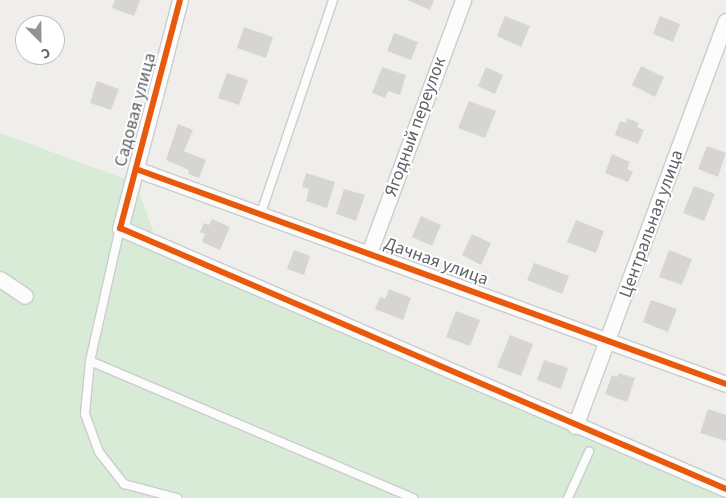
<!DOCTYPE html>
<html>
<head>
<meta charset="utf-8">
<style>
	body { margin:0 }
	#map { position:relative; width:726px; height:498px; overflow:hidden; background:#efeeea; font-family:"Source Sans 3",sans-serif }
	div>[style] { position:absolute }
	.green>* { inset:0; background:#d8ebd6 }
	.building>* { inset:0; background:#d6d5d3 }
	.roads { filter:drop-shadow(1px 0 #cbcccc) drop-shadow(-1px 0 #cbcccc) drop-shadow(0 1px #cbcccc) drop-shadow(0 -1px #cbcccc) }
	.lane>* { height:8px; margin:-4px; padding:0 4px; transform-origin:4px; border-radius:4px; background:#fdfcfc }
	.street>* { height:15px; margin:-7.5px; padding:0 7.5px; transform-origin:7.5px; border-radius:7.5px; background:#fdfcfc }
	.cycleway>* { height:6px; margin:-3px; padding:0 3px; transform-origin:3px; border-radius:3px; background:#e8590c }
	span { translate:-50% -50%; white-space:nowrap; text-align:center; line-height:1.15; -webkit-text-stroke:4px #fff; paint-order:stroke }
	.street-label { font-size:18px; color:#5f6368 }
	.north { position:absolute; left:15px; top:15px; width:50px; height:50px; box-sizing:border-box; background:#fff; border:1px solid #bfc1c3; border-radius:50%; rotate:157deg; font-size:14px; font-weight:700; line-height:20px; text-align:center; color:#5f6368 }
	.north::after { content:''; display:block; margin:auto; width:18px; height:22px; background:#919496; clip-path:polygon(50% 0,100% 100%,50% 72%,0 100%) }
</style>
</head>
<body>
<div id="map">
	<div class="green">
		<div style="clip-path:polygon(0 133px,136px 183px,157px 242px,726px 479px,726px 498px,0 498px)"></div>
	</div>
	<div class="building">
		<div style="clip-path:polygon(115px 0,140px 0,134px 16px,112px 8px)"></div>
		<div style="clip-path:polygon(407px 0,434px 0,430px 10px)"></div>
		<div style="clip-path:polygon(505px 16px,530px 26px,521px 47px,497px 36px)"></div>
		<div style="clip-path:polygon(660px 16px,680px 24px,673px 42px,653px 34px)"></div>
		<div style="clip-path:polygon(244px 27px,273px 37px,266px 58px,237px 48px)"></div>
		<div style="clip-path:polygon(394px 33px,418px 42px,411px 60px,387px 51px)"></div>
		<div style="clip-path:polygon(641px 66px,664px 77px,655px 97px,632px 85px)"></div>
		<div style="clip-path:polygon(382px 67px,406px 75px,400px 95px,388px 91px,385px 98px,372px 93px)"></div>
		<div style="clip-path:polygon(486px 67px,503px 75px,495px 94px,478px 86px)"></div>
		<div style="clip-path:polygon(227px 73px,248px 80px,239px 105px,218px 98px)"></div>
		<div style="clip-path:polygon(97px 81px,119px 89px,111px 110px,90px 103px)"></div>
		<div style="clip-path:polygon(469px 101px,496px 111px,485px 138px,458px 128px)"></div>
		<div style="clip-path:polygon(627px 118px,639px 123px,637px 127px,644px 130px,638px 144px,615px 135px,620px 121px,626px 123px)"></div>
		<div style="clip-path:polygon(178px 124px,193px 130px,184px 151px,206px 160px,199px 178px,188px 174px,189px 170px,166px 160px)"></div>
		<div style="clip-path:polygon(707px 146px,726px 153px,718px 177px,698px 169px)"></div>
		<div style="clip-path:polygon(612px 154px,630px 162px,627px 169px,633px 172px,628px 182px,605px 173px)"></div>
		<div style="clip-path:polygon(306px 173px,335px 182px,327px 208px,306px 201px,309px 189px,302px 187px)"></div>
		<div style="clip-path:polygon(694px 186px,715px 194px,704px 221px,683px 213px)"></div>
		<div style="clip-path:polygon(344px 189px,365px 195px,356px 221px,336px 214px)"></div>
		<div style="clip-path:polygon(421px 216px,441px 225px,432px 246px,412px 237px)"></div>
		<div style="clip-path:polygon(212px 219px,230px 227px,220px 250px,202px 242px,205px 234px,200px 232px,204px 223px,209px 225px)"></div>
		<div style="clip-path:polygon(576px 220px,604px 231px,596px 253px,567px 242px)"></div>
		<div style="clip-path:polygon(472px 234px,491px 243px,481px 265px,462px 255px)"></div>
		<div style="clip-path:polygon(294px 250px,310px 256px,304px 275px,287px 269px)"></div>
		<div style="clip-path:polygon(669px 250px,692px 259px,682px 285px,659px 277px)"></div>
		<div style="clip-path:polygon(534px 263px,569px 276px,562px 294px,527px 280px)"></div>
		<div style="clip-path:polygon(389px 289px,411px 298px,403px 320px,375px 309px,380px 297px,385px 299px)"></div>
		<div style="clip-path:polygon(651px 300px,677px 309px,668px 332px,643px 322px)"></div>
		<div style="clip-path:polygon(456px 311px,480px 320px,470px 346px,446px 337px)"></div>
		<div style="clip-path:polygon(510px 335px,533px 344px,521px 376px,497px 367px)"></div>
		<div style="clip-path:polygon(544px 360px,568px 368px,561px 389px,537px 380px)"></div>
		<div style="clip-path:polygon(619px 373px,635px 378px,627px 402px,605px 394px,612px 375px,617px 377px)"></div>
		<div style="clip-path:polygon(708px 409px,726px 415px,726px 441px,700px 433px)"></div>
	</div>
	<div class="roads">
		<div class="lane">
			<div style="left:261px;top:213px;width:225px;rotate:-71.3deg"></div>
			<div style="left:120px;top:228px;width:136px;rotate:102.7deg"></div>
			<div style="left:90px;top:361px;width:53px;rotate:95.4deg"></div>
			<div style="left:85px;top:414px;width:40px;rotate:69.8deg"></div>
			<div style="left:99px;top:452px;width:41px;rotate:52deg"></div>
			<div style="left:124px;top:484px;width:55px;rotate:14.8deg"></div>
			<div style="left:90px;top:361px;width:351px;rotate:23deg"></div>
			<div style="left:568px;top:498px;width:51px;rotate:-65.5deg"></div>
		</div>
		<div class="street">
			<div style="left:180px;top:0;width:236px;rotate:104.7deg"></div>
			<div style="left:120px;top:228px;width:660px;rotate:23.3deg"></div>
			<div style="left:136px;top:169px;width:628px;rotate:20.02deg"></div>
			<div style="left:369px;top:253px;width:270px;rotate:-69.6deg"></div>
			<div style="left:0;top:279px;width:30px;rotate:34deg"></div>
			<div style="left:575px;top:426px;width:432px;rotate:-69.6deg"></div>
		</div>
	</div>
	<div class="cycleway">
		<div style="left:180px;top:0;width:236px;rotate:104.7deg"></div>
		<div style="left:120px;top:228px;width:660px;rotate:23.3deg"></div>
		<div style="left:136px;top:169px;width:628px;rotate:20.02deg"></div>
	</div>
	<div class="street-label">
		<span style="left:136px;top:110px;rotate:-75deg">Садовая улица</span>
		<span style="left:416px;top:127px;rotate:-70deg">Ягодный переулок</span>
		<span style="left:652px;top:224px;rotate:-70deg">Центральная улица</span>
		<span style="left:436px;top:262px;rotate:20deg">Дачная улица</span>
	</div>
	<div class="north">С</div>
</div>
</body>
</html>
